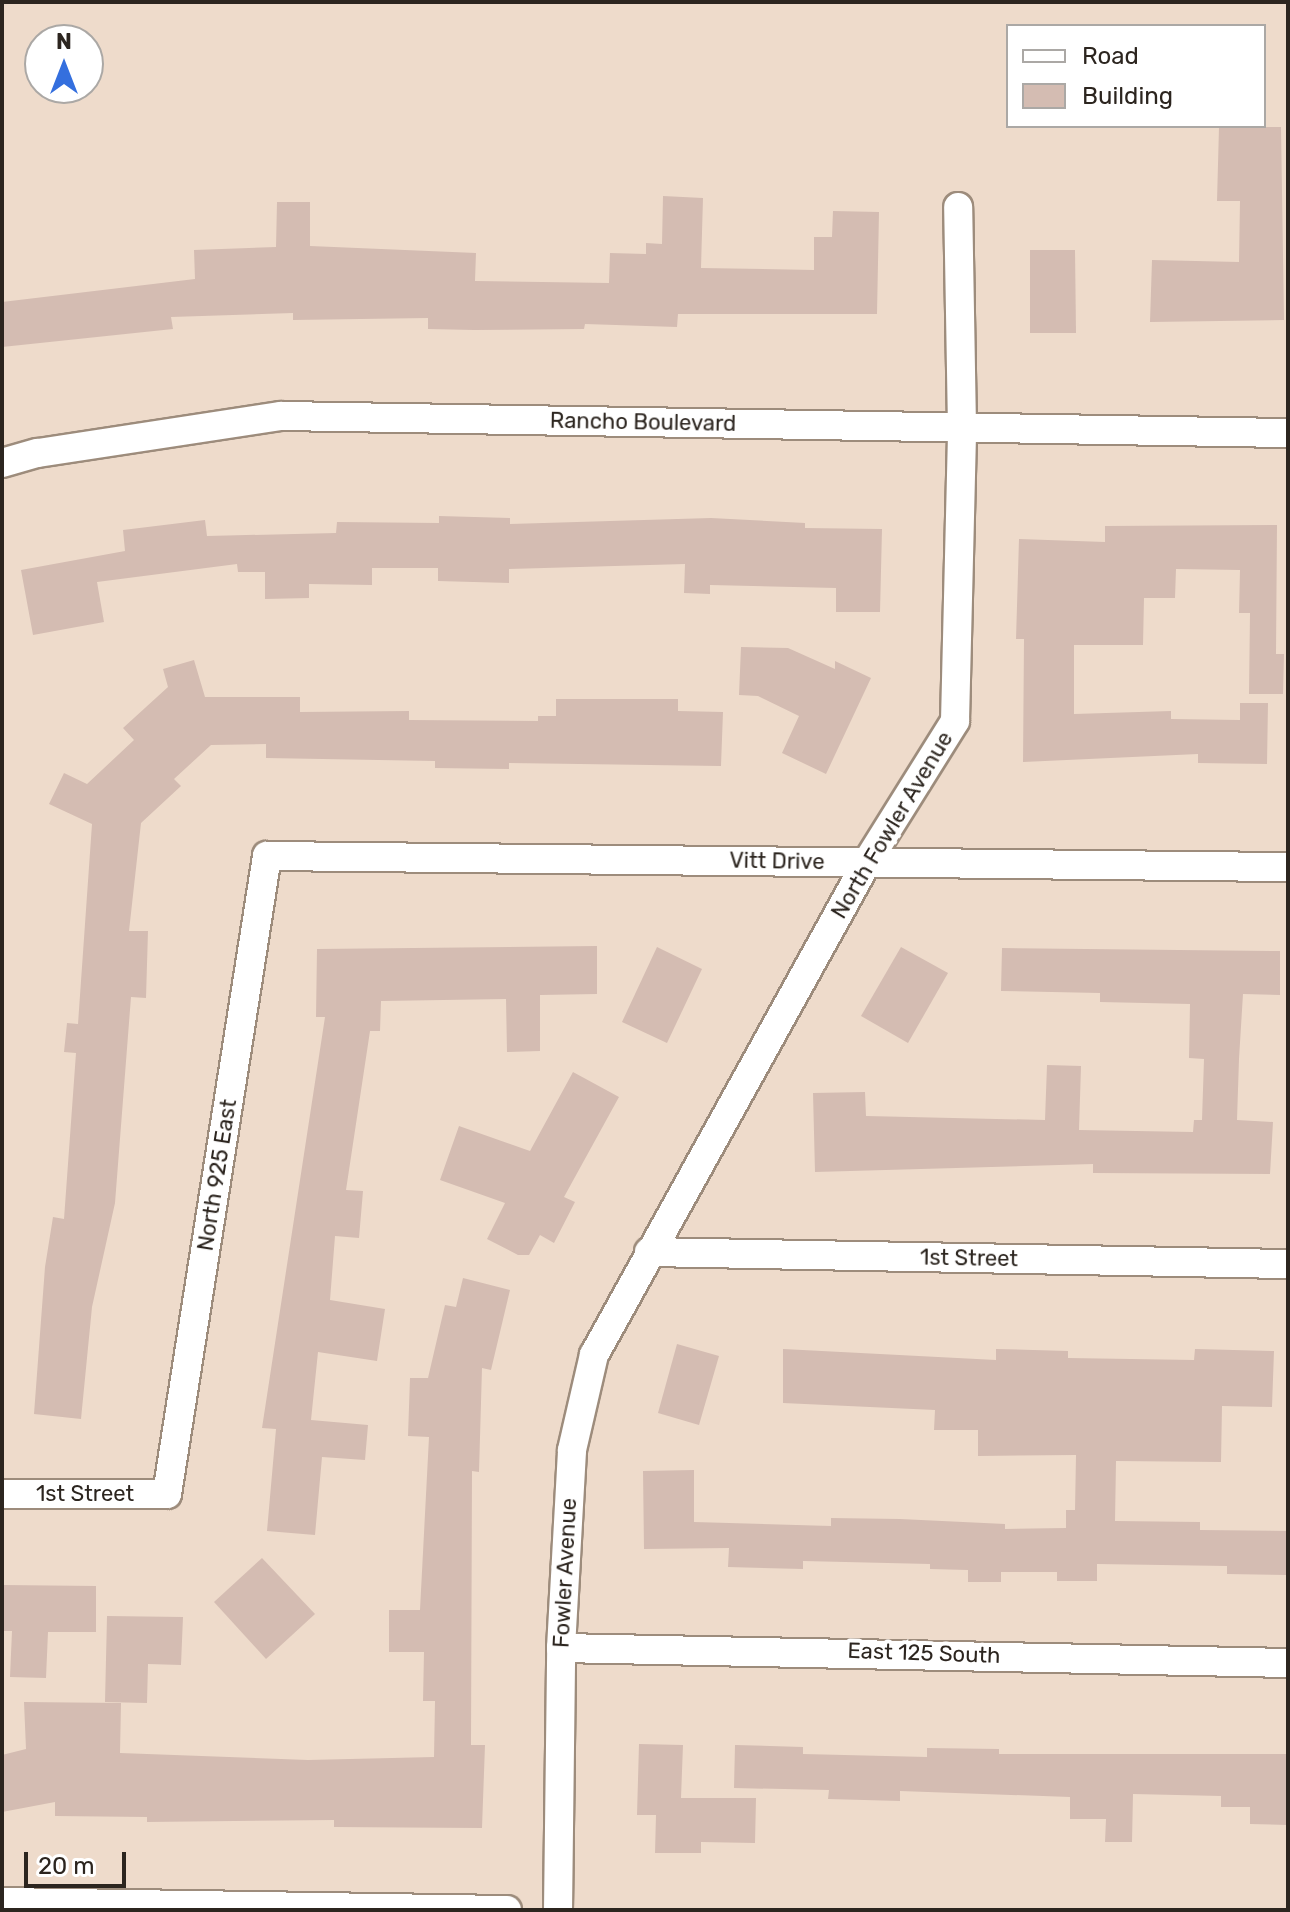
<!DOCTYPE html>
<html>
<head>
<meta charset="utf-8">
<style>
	body { margin:0 }
	#map { position:relative; width:1290px; height:1912px; overflow:hidden; background:#eedbcb; font-family:Rubik,sans-serif }
	div>[style] { position:absolute }
	.building>* { inset:0; background:#d4bcb2 }
	.roads { filter:drop-shadow(2px 0 #9d8c7c) drop-shadow(-2px 0 #9d8c7c) drop-shadow(0 2px #9d8c7c) drop-shadow(0 -2px #9d8c7c) }
	.street>* { height:28px; margin:-14px; padding:0 14px; transform-origin:14px; border-radius:14px; background:#fff }
	span { translate:-50% -50%; white-space:nowrap; text-align:center; line-height:1.15; -webkit-text-stroke:8px #fff; paint-order:stroke }
	.street-label { font-size:22px; color:#2c251f }
	.frame { position:absolute; inset:0; border:4px solid #2c251f; pointer-events:none }
	.legend { position:absolute; left:1006px; top:24px; width:260px; height:104px; box-sizing:border-box; background:#fff; border:2px solid #aba8a5; margin:0; padding:10px 14px; list-style:none; font-size:24px; color:#2c251f }
	.legend li { display:flex; align-items:center; gap:16px; height:40px }
	.legend b { width:40px; border:2px solid #aba8a5 }
	.north { position:absolute; left:24px; top:24px; width:80px; height:80px; box-sizing:border-box; background:#fff; border:2px solid #aba8a5; border-radius:50%; rotate:0deg; font-size:22px; font-weight:700; line-height:32px; text-align:center; color:#2c251f }
	.north::after { content:''; display:block; margin:auto; width:28px; height:36px; background:#346fde; clip-path:polygon(50% 0,100% 100%,50% 72%,0 100%) }
	.scale { position:absolute; left:24px; top:1852px; width:102px; height:36px; box-sizing:border-box; border:4px solid #2c251f; border-top:0; padding-left:10px; font-size:24px; line-height:28px; white-space:nowrap; color:#2c251f; -webkit-text-stroke:6px #fff; paint-order:stroke }
</style>
</head>
<body>
<div id="map">
	<div class="building">
		<div style="clip-path:polygon(1219px 127px,1281px 127px,1284px 320px,1150px 322px,1152px 260px,1239px 262px,1240px 201px,1217px 201px)"></div>
		<div style="clip-path:polygon(663px 196px,703px 198px,701px 268px,814px 270px,814px 237px,832px 237px,833px 211px,879px 212px,877px 314px,678px 314px,677px 327px,585px 324px,584px 329px,474px 330px,428px 329px,428px 318px,293px 320px,293px 313px,171px 317px,173px 329px,2px 347px,2px 302px,195px 279px,194px 250px,276px 247px,277px 202px,310px 202px,310px 246px,476px 253px,475px 281px,609px 283px,610px 253px,646px 254px,646px 243px,662px 244px)"></div>
		<div style="clip-path:polygon(1030px 250px,1075px 250px,1076px 333px,1030px 333px)"></div>
		<div style="clip-path:polygon(439px 516px,510px 518px,510px 524px,711px 518px,805px 523px,805px 528px,882px 529px,880px 612px,836px 612px,836px 588px,710px 585px,710px 594px,684px 593px,685px 564px,509px 569px,509px 583px,438px 581px,438px 568px,372px 568px,372px 585px,309px 584px,309px 598px,265px 599px,265px 572px,238px 572px,237px 564px,97px 582px,104px 622px,33px 635px,21px 570px,125px 551px,123px 530px,205px 520px,207px 536px,336px 533px,337px 522px,439px 523px)"></div>
		<div style="clip-path:polygon(1277px 525px,1276px 654px,1284px 654px,1283px 694px,1249px 694px,1250px 613px,1239px 613px,1240px 570px,1176px 569px,1175px 598px,1144px 598px,1143px 645px,1074px 645px,1074px 714px,1171px 711px,1171px 719px,1240px 720px,1240px 703px,1268px 703px,1267px 764px,1198px 763px,1198px 754px,1023px 762px,1024px 639px,1016px 639px,1019px 539px,1105px 542px,1105px 526px)"></div>
		<div style="clip-path:polygon(741px 647px,788px 648px,835px 669px,835px 661px,871px 678px,826px 774px,782px 753px,799px 716px,758px 696px,739px 695px)"></div>
		<div style="clip-path:polygon(194px 660px,205px 697px,300px 697px,300px 712px,409px 711px,409px 720px,538px 721px,538px 716px,556px 716px,556px 699px,678px 699px,678px 711px,723px 712px,721px 766px,509px 763px,509px 769px,435px 768px,435px 761px,266px 758px,266px 744px,211px 745px,174px 779px,181px 786px,141px 823px,129px 931px,148px 931px,146px 998px,131px 997px,115px 1203px,92px 1307px,81px 1419px,34px 1414px,45px 1267px,53px 1217px,64px 1219px,76px 1053px,64px 1052px,67px 1023px,78px 1024px,92px 824px,49px 804px,64px 773px,87px 784px,134px 740px,123px 728px,168px 687px,163px 669px)"></div>
		<div style="clip-path:polygon(597px 946px,597px 994px,540px 995px,540px 1051px,507px 1052px,506px 999px,381px 1001px,380px 1031px,370px 1031px,346px 1190px,363px 1191px,359px 1238px,335px 1236px,330px 1300px,385px 1309px,377px 1361px,318px 1352px,311px 1420px,368px 1425px,365px 1460px,322px 1457px,315px 1535px,267px 1531px,276px 1429px,262px 1428px,325px 1017px,316px 1017px,317px 949px)"></div>
		<div style="clip-path:polygon(657px 947px,702px 969px,667px 1043px,622px 1022px)"></div>
		<div style="clip-path:polygon(901px 947px,948px 973px,908px 1043px,861px 1016px)"></div>
		<div style="clip-path:polygon(1002px 948px,1280px 951px,1280px 995px,1243px 994px,1239px 1059px,1237px 1120px,1273px 1122px,1270px 1174px,1093px 1173px,1093px 1164px,815px 1172px,813px 1093px,865px 1092px,866px 1116px,1045px 1120px,1047px 1065px,1081px 1066px,1079px 1130px,1193px 1132px,1194px 1120px,1202px 1120px,1204px 1059px,1189px 1058px,1190px 1004px,1100px 1002px,1100px 993px,1001px 991px)"></div>
		<div style="clip-path:polygon(573px 1072px,619px 1097px,564px 1197px,575px 1202px,554px 1243px,540px 1235px,529px 1255px,518px 1255px,487px 1239px,505px 1203px,440px 1180px,459px 1126px,530px 1151px)"></div>
		<div style="clip-path:polygon(463px 1278px,510px 1290px,491px 1370px,482px 1368px,479px 1472px,472px 1471px,471px 1745px,485px 1745px,482px 1828px,334px 1827px,334px 1820px,147px 1822px,147px 1817px,55px 1816px,55px 1802px,2px 1812px,2px 1755px,26px 1749px,24px 1702px,121px 1703px,120px 1753px,308px 1760px,434px 1757px,435px 1701px,423px 1701px,424px 1652px,389px 1652px,389px 1610px,420px 1610px,429px 1437px,408px 1436px,410px 1378px,428px 1378px,445px 1305px,456px 1307px)"></div>
		<div style="clip-path:polygon(677px 1344px,719px 1356px,699px 1425px,658px 1413px)"></div>
		<div style="clip-path:polygon(783px 1349px,996px 1360px,996px 1349px,1068px 1351px,1068px 1358px,1194px 1360px,1195px 1349px,1274px 1351px,1272px 1407px,1222px 1406px,1221px 1462px,1116px 1461px,1115px 1521px,1200px 1522px,1200px 1530px,1288px 1531px,1288px 1575px,1227px 1574px,1227px 1566px,1097px 1564px,1097px 1581px,1057px 1581px,1057px 1572px,1001px 1572px,1001px 1582px,968px 1582px,968px 1570px,930px 1569px,930px 1564px,803px 1561px,803px 1569px,728px 1567px,729px 1548px,644px 1549px,643px 1471px,694px 1470px,694px 1522px,831px 1526px,831px 1518px,900px 1519px,1005px 1524px,1005px 1529px,1066px 1528px,1066px 1510px,1075px 1510px,1076px 1455px,978px 1456px,978px 1430px,934px 1430px,935px 1410px,783px 1403px)"></div>
		<div style="clip-path:polygon(262px 1558px,315px 1614px,266px 1659px,214px 1602px)"></div>
		<div style="clip-path:polygon(4px 1585px,96px 1586px,96px 1632px,48px 1632px,46px 1678px,10px 1677px,12px 1631px,3px 1631px)"></div>
		<div style="clip-path:polygon(107px 1616px,183px 1617px,181px 1665px,148px 1664px,147px 1703px,105px 1702px)"></div>
		<div style="clip-path:polygon(639px 1744px,683px 1745px,681px 1798px,756px 1798px,755px 1843px,701px 1842px,701px 1853px,655px 1853px,656px 1815px,637px 1815px)"></div>
		<div style="clip-path:polygon(735px 1745px,803px 1747px,803px 1754px,927px 1757px,927px 1748px,999px 1749px,999px 1754px,1288px 1754px,1288px 1825px,1250px 1824px,1250px 1807px,1221px 1807px,1221px 1796px,1133px 1794px,1132px 1842px,1105px 1842px,1106px 1819px,1070px 1819px,1070px 1797px,900px 1791px,900px 1801px,828px 1799px,829px 1790px,734px 1788px)"></div>
	</div>
	<div class="roads">
		<div class="street">
			<div style="left:2px;top:463px;width:37px;rotate:-16deg"></div>
			<div style="left:38px;top:453px;width:246px;rotate:-8.7deg"></div>
			<div style="left:281px;top:416px;width:1007px;rotate:0.97deg"></div>
			<div style="left:649px;top:1252px;width:639px;rotate:1.08deg"></div>
			<div style="left:2px;top:1494px;width:165px"></div>
			<div style="left:167px;top:1494px;width:646px;rotate:-81.09deg"></div>
			<div style="left:267px;top:856px;width:1021px;rotate:0.62deg"></div>
			<div style="left:561px;top:1648px;width:727px;rotate:1.18deg"></div>
			<div style="left:2px;top:1902px;width:505px;rotate:0.91deg"></div>
			<div style="left:558px;top:1910px;width:262px;rotate:-89.3deg"></div>
			<div style="left:561px;top:1648px;width:198px;rotate:-86.8deg"></div>
			<div style="left:572px;top:1450px;width:98px;rotate:-77deg"></div>
			<div style="left:594px;top:1355px;width:564px;rotate:-61.02deg"></div>
			<div style="left:867px;top:862px;width:166px;rotate:-58deg"></div>
			<div style="left:955px;top:721px;width:294px;rotate:-88.6deg"></div>
			<div style="left:962px;top:427px;width:220px;rotate:-91deg"></div>
		</div>
	</div>
	<div class="street-label">
		<span style="left:643px;top:422px;rotate:1deg">Rancho Boulevard</span>
		<span style="left:892px;top:825px;rotate:-59deg">North Fowler Avenue</span>
		<span style="left:777px;top:861px;rotate:1deg">Vitt Drive</span>
		<span style="left:217px;top:1175px;rotate:-81deg">North 925 East</span>
		<span style="left:969px;top:1258px;rotate:1deg">1st Street</span>
		<span style="left:85px;top:1494px">1st Street</span>
		<span style="left:565px;top:1573px;rotate:-87deg">Fowler Avenue</span>
		<span style="left:924px;top:1653px;rotate:2deg">East 125 South</span>
	</div>
	<div class="frame"></div>
	<ul class="legend">
	<li><b style="height:10px;background:#fff"></b>Road</li>
	<li><b style="height:22px;background:#d4bcb2"></b>Building</li>
	</ul>
	<div class="north">N</div>
	<div class="scale">20 m</div>
</div>
</body>
</html>
